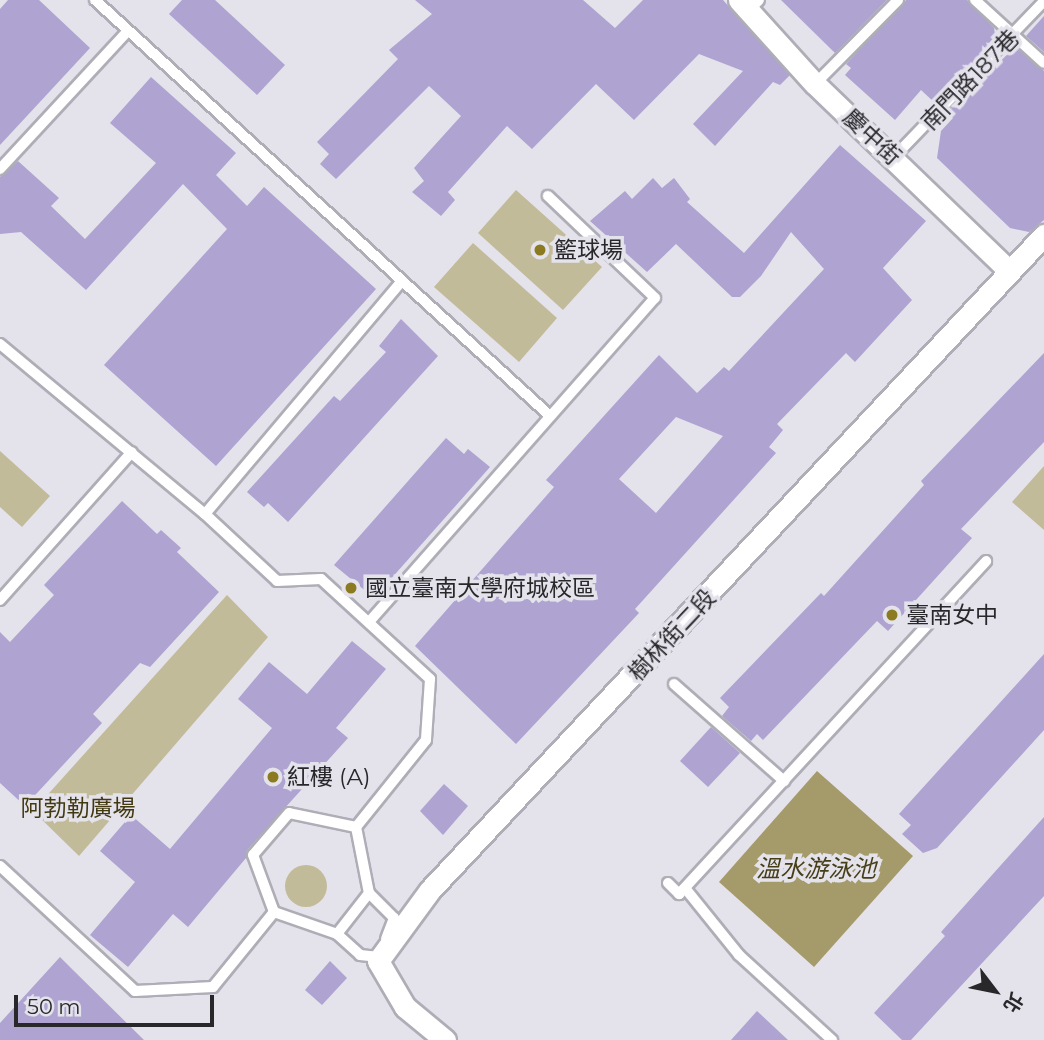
<!DOCTYPE html>
<html>
<head>
<meta charset="utf-8">
<style>
	body { margin:0 }
	#map { position:relative; width:1044px; height:1040px; overflow:hidden; background:#e4e2eb; font-family:Montserrat,"Noto Sans TC",sans-serif }
	div>[style] { position:absolute }
	.green>* { inset:0; background:#c2bb99 }
	.round { border-radius:50% }
	.water>* { inset:0; background:#a49a6a }
	.building>* { inset:0; background:#aea3d1 }
	.roads { filter:drop-shadow(2px 0 #afadb6) drop-shadow(-2px 0 #afadb6) drop-shadow(0 2px #afadb6) drop-shadow(0 -2px #afadb6) }
	.lane>* { height:10px; margin:-5px; padding:0 5px; transform-origin:5px; border-radius:5px; background:#fff }
	.street>* { height:21px; margin:-10.5px; padding:0 10.5px; transform-origin:10.5px; border-radius:10.5px; background:#fff }
	.dots>* { width:19px; height:19px; translate:-50% -50%; box-sizing:border-box; border:4px solid #e4e2eb; border-radius:50% }
	span { translate:-50% -50%; white-space:nowrap; text-align:center; line-height:1.15; -webkit-text-stroke:7px #e4e2eb; paint-order:stroke }
	.street-label { font-size:23px; color:#28282b }
	.poi-label { font-size:23px; color:#28282b }
	.left { translate:0 -50%; text-align:left }
	.park-label { font-size:23px; color:#423911 }
	.water-label { font-size:24px; color:#463e16; font-style:italic }
	.north { position:absolute; left:960px; top:956px; width:70px; height:70px; -webkit-text-stroke:5px #e4e2eb; paint-order:stroke; rotate:122deg; font-size:19px; font-weight:700; line-height:28px; text-align:center; color:#28282b }
	.north::after { content:''; display:block; margin:auto; width:24px; height:32px; background:#28282b; clip-path:polygon(50% 0,100% 100%,50% 72%,0 100%) }
	.scale { position:absolute; left:14px; top:995px; width:200px; height:32px; box-sizing:border-box; border:4px solid #28282b; border-top:0; padding-left:9px; font-size:21px; line-height:24px; white-space:nowrap; color:#28282b; -webkit-text-stroke:5px #e4e2eb; paint-order:stroke }
</style>
</head>
<body>
<div id="map">
	<div class="green">
		<div style="clip-path:polygon(516px 190px,602px 267px,563px 310px,478px 233px)"></div>
		<div style="clip-path:polygon(473px 243px,557px 318px,519px 362px,434px 287px)"></div>
		<div style="clip-path:polygon(0 451px,50px 496px,22px 527px,0 507px)"></div>
		<div style="clip-path:polygon(1044px 466px,1044px 530px,1012px 502px)"></div>
		<div style="clip-path:polygon(227px 595px,268px 637px,79px 856px,33px 811px)"></div>
		<div class="round" style="left:285px;top:865px;width:42px;height:42px"></div>
	</div>
	<div class="water">
		<div style="clip-path:polygon(817px 771px,913px 856px,814px 967px,719px 882px)"></div>
	</div>
	<div class="building">
		<div style="clip-path:polygon(8px 0,39px 0,90px 48px,0 145px,0 9px)"></div>
		<div style="clip-path:polygon(182px 0,215px 0,285px 65px,257px 95px,169px 14px)"></div>
		<div style="clip-path:polygon(415px 0,583px 0,615px 28px,643px 0,723px 0,790px 75px,780px 85px,773px 82px,715px 146px,693px 124px,743px 71px,699px 54px,634px 120px,596px 84px,532px 149px,507px 126px,448px 192px,455px 200px,441px 216px,412px 192px,424px 181px,414px 168px,461px 116px,429px 86px,336px 179px,320px 164px,329px 154px,317px 142px,398px 59px,389px 50px,432px 14px)"></div>
		<div style="clip-path:polygon(781px 0,887px 0,835px 53px)"></div>
		<div style="clip-path:polygon(906px 0,967px 0,994px 28px,996px 40px,935px 103px,921px 90px,895px 120px,845px 75px,851px 68px,846px 64px)"></div>
		<div style="clip-path:polygon(1044px 16px,1044px 52px,1026px 36px)"></div>
		<div style="clip-path:polygon(1015px 47px,1044px 71px,1044px 220px,1029px 232px,1010px 228px,937px 158px,941px 131px,953px 118px,947px 113px)"></div>
		<div style="clip-path:polygon(151px 77px,236px 153px,216px 175px,247px 206px,264px 187px,376px 289px,216px 466px,104px 365px,227px 229px,183px 184px,86px 290px,21px 232px,0 234px,0 177px,18px 161px,59px 198px,51px 206px,85px 239px,156px 163px,110px 123px)"></div>
		<div style="clip-path:polygon(evenodd,840px 145px,926px 221px,883px 268px,912px 300px,855px 362px,846px 353px,777px 424px,783px 430px,769px 447px,776px 453px,635px 609px,639px 613px,516px 744px,415px 646px,554px 487px,546px 480px,659px 355px,697px 393px,724px 367px,729px 371px,824px 269px,791px 232px,761px 276px,740px 297px,732px 297px,676px 244px,647px 272px,590px 221px,625px 191px,632px 199px,653px 178px,662px 188px,674px 178px,690px 199px,687px 202px,744px 253px,840px 145px,676px 417px,723px 436px,656px 513px,619px 479px,676px 417px)"></div>
		<div style="clip-path:polygon(401px 319px,438px 356px,288px 522px,268px 503px,264px 507px,247px 492px,334px 396px,340px 401px,386px 352px,379px 346px)"></div>
		<div style="clip-path:polygon(1044px 353px,1044px 442px,961px 529px,972px 538px,888px 631px,877px 621px,763px 740px,757px 734px,751px 741px,722px 716px,729px 707px,720px 698px,821px 593px,824px 596px,924px 485px,921px 481px)"></div>
		<div style="clip-path:polygon(446px 438px,464px 454px,468px 449px,490px 467px,374px 598px,334px 565px)"></div>
		<div style="clip-path:polygon(122px 501px,157px 534px,161px 530px,181px 548px,177px 552px,219px 592px,150px 667px,140px 663px,93px 714px,102px 723px,25px 806px,0 783px,0 632px,10px 642px,54px 595px,44px 585px)"></div>
		<div style="clip-path:polygon(352px 641px,386px 669px,336px 728px,348px 738px,247px 850px,246px 858px,188px 927px,173px 914px,128px 967px,90px 935px,135px 882px,100px 851px,131px 815px,170px 849px,272px 728px,238px 699px,269px 662px,307px 694px)"></div>
		<div style="clip-path:polygon(1044px 654px,1044px 730px,937px 848px,923px 853px,902px 834px,911px 825px,899px 814px)"></div>
		<div style="clip-path:polygon(711px 727px,740px 753px,708px 787px,680px 761px)"></div>
		<div style="clip-path:polygon(444px 784px,468px 806px,443px 835px,420px 811px)"></div>
		<div style="clip-path:polygon(1044px 817px,1044px 896px,911px 1040px,902px 1040px,874px 1013px,945px 936px,941px 932px)"></div>
		<div style="clip-path:polygon(60px 957px,74px 971px,144px 1040px,0 1040px,0 1023px)"></div>
		<div style="clip-path:polygon(330px 961px,347px 978px,322px 1005px,305px 990px)"></div>
		<div style="clip-path:polygon(757px 1011px,788px 1040px,731px 1040px)"></div>
	</div>
	<div class="roads">
		<div class="lane">
			<div style="left:95px;top:0;width:615px;rotate:42.43deg"></div>
			<div style="left:975px;top:0;width:93px;rotate:42.4deg"></div>
			<div style="left:749px;top:10px;width:14px;rotate:-45deg"></div>
			<div style="left:815px;top:84px;width:118px;rotate:-45.3deg"></div>
			<div style="left:894px;top:157px;width:216px;rotate:-46.1deg"></div>
			<div style="left:0;top:169px;width:188px;rotate:-47.2deg"></div>
			<div style="left:0;top:344px;width:266px;rotate:39.7deg"></div>
			<div style="left:205px;top:514px;width:98px;rotate:42.9deg"></div>
			<div style="left:277px;top:581px;width:44px;rotate:-2.6deg"></div>
			<div style="left:321px;top:579px;width:148px;rotate:42.5deg"></div>
			<div style="left:430px;top:679px;width:61px;rotate:93.8deg"></div>
			<div style="left:426px;top:740px;width:112px;rotate:128.8deg"></div>
			<div style="left:356px;top:827px;width:67px;rotate:78.9deg"></div>
			<div style="left:369px;top:893px;width:35px;rotate:45deg"></div>
			<div style="left:394px;top:918px;width:22px;rotate:111deg"></div>
			<div style="left:205px;top:514px;width:304px;rotate:-49.8deg"></div>
			<div style="left:0;top:600px;width:198px;rotate:-48.3deg"></div>
			<div style="left:369px;top:622px;width:432px;rotate:-48.6deg"></div>
			<div style="left:655px;top:298px;width:148px;rotate:-136.4deg"></div>
			<div style="left:674px;top:684px;width:147px;rotate:41.4deg"></div>
			<div style="left:356px;top:827px;width:68px;rotate:-168.2deg"></div>
			<div style="left:289px;top:813px;width:55px;rotate:130.6deg"></div>
			<div style="left:253px;top:855px;width:61px;rotate:69.8deg"></div>
			<div style="left:274px;top:912px;width:67px;rotate:19.2deg"></div>
			<div style="left:337px;top:934px;width:31px;rotate:42deg"></div>
			<div style="left:360px;top:955px;width:19px;rotate:6deg"></div>
			<div style="left:0;top:866px;width:184px;rotate:42.8deg"></div>
			<div style="left:135px;top:991px;width:78px;rotate:-2.9deg"></div>
			<div style="left:213px;top:987px;width:97px;rotate:-50.9deg"></div>
			<div style="left:668px;top:883px;width:16px;rotate:45deg"></div>
			<div style="left:679px;top:894px;width:453px;rotate:-47.3deg"></div>
			<div style="left:685px;top:888px;width:86px;rotate:51.1deg"></div>
			<div style="left:739px;top:955px;width:126px;rotate:42.4deg"></div>
			<div style="left:337px;top:934px;width:52px;rotate:-52deg"></div>
		</div>
		<div class="street">
			<div style="left:739px;top:0;width:113px;rotate:47.9deg"></div>
			<div style="left:815px;top:84px;width:269px;rotate:43.9deg"></div>
			<div style="left:445px;top:1040px;width:52px;rotate:-140.5deg"></div>
			<div style="left:405px;top:1007px;width:53px;rotate:-120.4deg"></div>
			<div style="left:378px;top:961px;width:88px;rotate:-53.8deg"></div>
			<div style="left:430px;top:890px;width:898px;rotate:-46.85deg"></div>
		</div>
	</div>
	<div class="dots">
		<div style="left:540px;top:250px;background:#8b7a1f"></div>
		<div style="left:351px;top:588px;background:#8b7a1f"></div>
		<div style="left:892px;top:615px;background:#8b7a1f"></div>
		<div style="left:273px;top:777px;background:#8b7a1f"></div>
	</div>
	<div class="street-label">
		<span style="left:970px;top:80px;rotate:-46deg">南門路187巷</span>
		<span style="left:872px;top:137px;rotate:43deg">慶中街</span>
		<span style="left:672px;top:635px;rotate:-47deg">樹林街二段</span>
	</div>
	<div class="poi-label">
		<span class="left" style="left:554px;top:250px">籃球場</span>
		<span class="left" style="left:365px;top:588px">國立臺南大學府城校區</span>
		<span class="left" style="left:906px;top:615px">臺南女中</span>
		<span class="left" style="left:287px;top:777px">紅樓 (A)</span>
	</div>
	<div class="park-label">
		<span style="left:78px;top:808px">阿勃勒廣場</span>
	</div>
	<div class="water-label">
		<span style="left:816px;top:869px">溫水游泳池</span>
	</div>
	<div class="north">北</div>
	<div class="scale">50 m</div>
</div>
</body>
</html>
